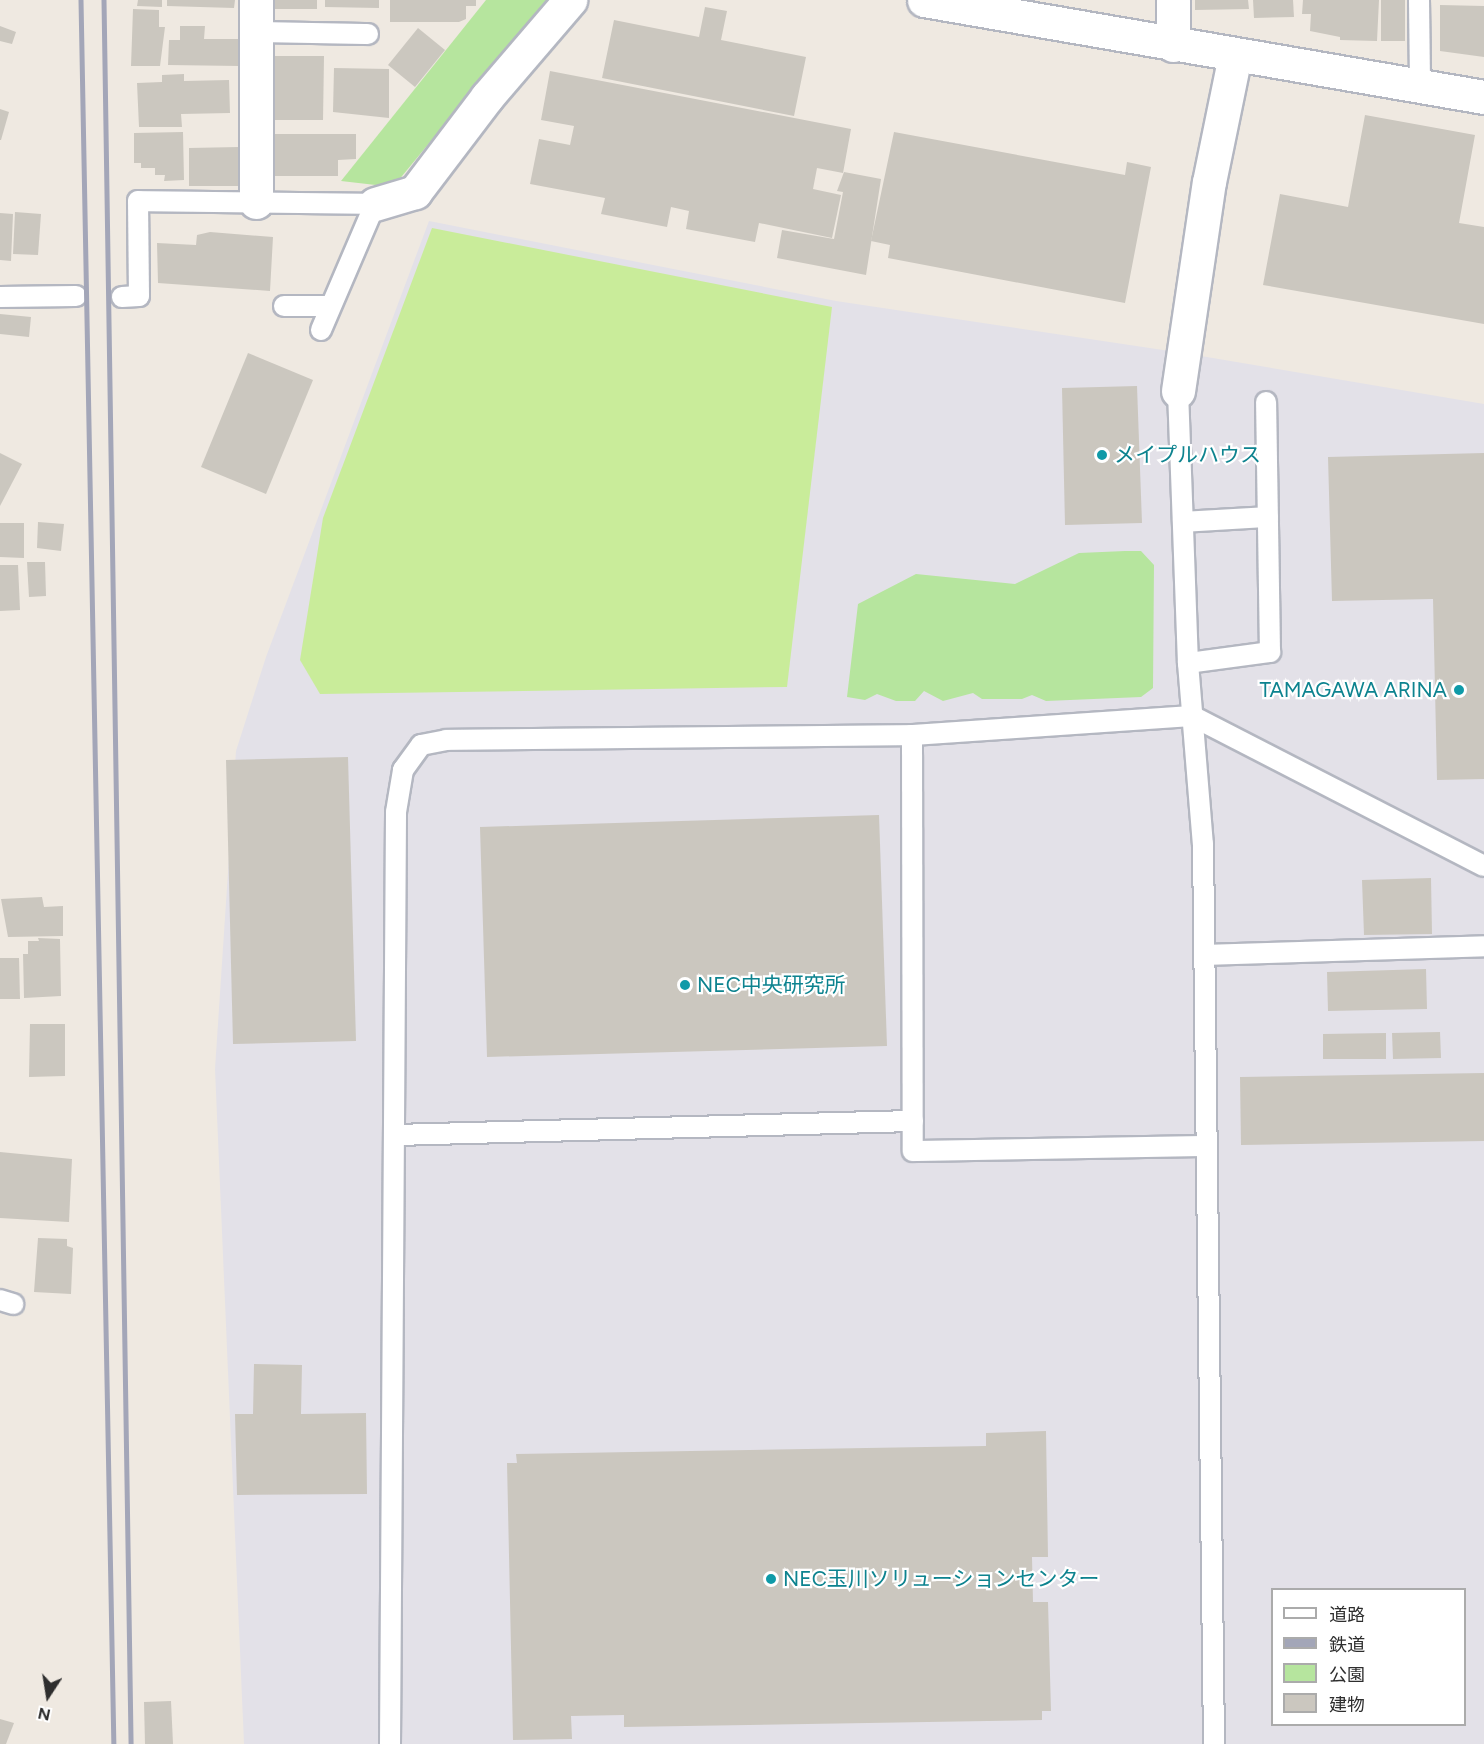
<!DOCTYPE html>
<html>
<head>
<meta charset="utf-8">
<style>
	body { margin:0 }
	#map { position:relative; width:1484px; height:1744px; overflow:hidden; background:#efe9e1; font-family:Figtree,"Noto Sans JP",sans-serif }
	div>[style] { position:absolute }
	.industrial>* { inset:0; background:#e3e1e8 }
	.green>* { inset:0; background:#b6e59e }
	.pitch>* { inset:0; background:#c9ec9a }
	.building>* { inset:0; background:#cbc7bf }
	.roads { filter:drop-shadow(2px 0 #b4b7c1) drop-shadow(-2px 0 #b4b7c1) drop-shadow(0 2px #b4b7c1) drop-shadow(0 -2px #b4b7c1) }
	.service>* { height:20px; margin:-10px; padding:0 10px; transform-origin:10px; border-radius:10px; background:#fff }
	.minor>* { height:33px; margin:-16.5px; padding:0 16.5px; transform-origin:16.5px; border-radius:16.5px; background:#fff }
	.tertiary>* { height:33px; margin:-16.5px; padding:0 16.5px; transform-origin:16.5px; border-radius:16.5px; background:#fff }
	.rail>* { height:4.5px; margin:-2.25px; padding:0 2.25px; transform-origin:2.25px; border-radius:2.25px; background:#a3a6b8 }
	.dots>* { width:16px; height:16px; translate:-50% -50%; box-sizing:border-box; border:3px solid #fff; border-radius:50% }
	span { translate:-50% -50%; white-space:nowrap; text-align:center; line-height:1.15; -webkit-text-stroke:4.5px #fff; paint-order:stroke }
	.culture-label { font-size:21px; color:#0d838f }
	.left { translate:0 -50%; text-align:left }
	.right { translate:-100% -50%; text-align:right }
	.legend { position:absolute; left:1271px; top:1588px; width:195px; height:138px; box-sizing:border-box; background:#fff; border:2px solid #ababab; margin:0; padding:8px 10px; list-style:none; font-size:18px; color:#2e2e2e }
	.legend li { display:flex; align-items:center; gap:12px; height:30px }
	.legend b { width:30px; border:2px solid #ababab }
	.north { position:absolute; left:18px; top:1666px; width:60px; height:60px; -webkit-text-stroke:4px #fff; paint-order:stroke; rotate:192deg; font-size:16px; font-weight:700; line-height:24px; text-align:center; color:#2e2e2e }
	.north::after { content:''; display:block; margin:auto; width:21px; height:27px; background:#2e2e2e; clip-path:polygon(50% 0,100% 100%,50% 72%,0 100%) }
</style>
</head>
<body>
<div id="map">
	<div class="industrial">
		<div style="clip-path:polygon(evenodd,429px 221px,836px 301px,1183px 353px,1484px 404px,1484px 1744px,244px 1744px,215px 1069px,236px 751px,266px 657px,429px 221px,1272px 1590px,1464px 1590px,1464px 1724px,1272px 1724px,1272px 1590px)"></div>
	</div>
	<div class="green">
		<div style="clip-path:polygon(486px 0,547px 0,393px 187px,341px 181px)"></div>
		<div style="clip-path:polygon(1125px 551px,1141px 551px,1154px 565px,1153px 688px,1141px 697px,1046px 701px,1032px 695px,1022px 699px,982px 699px,973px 693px,943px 701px,924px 691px,915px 701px,896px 701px,877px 694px,865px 700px,847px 697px,858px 604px,916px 574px,1015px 584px,1079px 553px)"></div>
	</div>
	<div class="pitch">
		<div style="clip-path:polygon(432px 228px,832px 307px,787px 687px,320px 694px,300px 660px,323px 518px)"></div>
	</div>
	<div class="building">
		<div style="clip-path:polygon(138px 0,162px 0,162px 7px,137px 6px)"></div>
		<div style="clip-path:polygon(167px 0,235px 0,234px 8px,167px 6px)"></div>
		<div style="clip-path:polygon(271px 0,317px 0,317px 9px,271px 9px)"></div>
		<div style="clip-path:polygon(325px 0,379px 0,379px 8px,325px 7px)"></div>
		<div style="clip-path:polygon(390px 0,476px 0,476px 6px,466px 6px,466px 19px,459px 22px,390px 22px)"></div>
		<div style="clip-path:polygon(1195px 0,1248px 0,1249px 9px,1195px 10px)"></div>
		<div style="clip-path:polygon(1253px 0,1293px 0,1294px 17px,1254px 18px)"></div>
		<div style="clip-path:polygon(1303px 0,1379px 0,1377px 41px,1340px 40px,1340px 37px,1310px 31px,1311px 14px,1302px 14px)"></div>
		<div style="clip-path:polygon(1381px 0,1405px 0,1405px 41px,1381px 41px)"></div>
		<div style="clip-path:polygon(1440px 5px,1484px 6px,1484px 57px,1440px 51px)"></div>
		<div style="clip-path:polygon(705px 7px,727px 11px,721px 40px,806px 57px,794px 116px,602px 78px,614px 20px,699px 37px)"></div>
		<div style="clip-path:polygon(133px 9px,159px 10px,159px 27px,165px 27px,160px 66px,131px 66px)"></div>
		<div style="clip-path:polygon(0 26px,16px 32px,12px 44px,0 41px)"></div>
		<div style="clip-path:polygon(180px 26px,205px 26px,204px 39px,239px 39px,240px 66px,168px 65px,169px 40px,180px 40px)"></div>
		<div style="clip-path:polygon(418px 28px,445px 50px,415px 87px,388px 65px)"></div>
		<div style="clip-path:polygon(274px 56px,324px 56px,323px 120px,274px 120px)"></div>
		<div style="clip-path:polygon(334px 68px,389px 69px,389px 118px,333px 112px)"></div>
		<div style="clip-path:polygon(550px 71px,851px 129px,843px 173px,817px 168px,813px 189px,841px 195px,832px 238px,759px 223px,755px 242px,686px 229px,689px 211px,671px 207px,667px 227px,601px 214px,605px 198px,530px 184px,539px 139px,570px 145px,574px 126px,541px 120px)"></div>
		<div style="clip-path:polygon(184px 74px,184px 81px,229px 80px,230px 113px,181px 114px,182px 127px,139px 127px,137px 83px,162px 82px,162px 75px)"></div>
		<div style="clip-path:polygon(0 109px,9px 112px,1px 140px,0 140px)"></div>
		<div style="clip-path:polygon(1365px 115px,1475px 135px,1459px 223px,1484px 227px,1484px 324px,1263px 285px,1280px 194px,1348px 207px)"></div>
		<div style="clip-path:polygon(183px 132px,184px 180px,164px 181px,165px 175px,155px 175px,155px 168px,141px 168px,141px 163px,134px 163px,134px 133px)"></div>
		<div style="clip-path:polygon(894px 132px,1125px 175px,1127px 162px,1151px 167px,1125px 303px,888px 258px,890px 245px,871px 241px)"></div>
		<div style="clip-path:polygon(273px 134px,356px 134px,356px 159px,338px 160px,338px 176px,273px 176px)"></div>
		<div style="clip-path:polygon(239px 147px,240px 186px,189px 186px,189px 148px)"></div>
		<div style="clip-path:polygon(844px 172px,881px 179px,866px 275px,777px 258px,782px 230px,834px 239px,843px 192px,837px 191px)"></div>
		<div style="clip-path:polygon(15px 212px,41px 214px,38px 255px,13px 254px)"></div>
		<div style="clip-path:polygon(0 213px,13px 214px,11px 261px,0 260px)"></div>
		<div style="clip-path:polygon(210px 232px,273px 237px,270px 291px,158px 283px,157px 243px,196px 245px,197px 235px)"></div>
		<div style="clip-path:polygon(0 314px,31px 317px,29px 337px,0 334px)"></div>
		<div style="clip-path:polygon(248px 353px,313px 380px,266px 494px,201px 467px)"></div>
		<div style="clip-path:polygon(1137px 386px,1142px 523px,1065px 525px,1062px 388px)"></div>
		<div style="clip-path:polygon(0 453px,22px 464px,0 506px)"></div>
		<div style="clip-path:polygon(1484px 453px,1484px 779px,1437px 780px,1433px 599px,1332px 601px,1328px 457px)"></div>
		<div style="clip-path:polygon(38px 522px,64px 524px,61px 551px,37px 548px)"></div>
		<div style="clip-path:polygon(0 523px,24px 523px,24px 558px,0 557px)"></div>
		<div style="clip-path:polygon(27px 562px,45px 562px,46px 596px,29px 597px)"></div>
		<div style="clip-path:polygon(0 565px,18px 565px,20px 610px,0 611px)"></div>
		<div style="clip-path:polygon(348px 757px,356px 1041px,233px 1044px,226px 760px)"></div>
		<div style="clip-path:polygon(879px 815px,887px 1046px,487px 1057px,480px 827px)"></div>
		<div style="clip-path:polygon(1431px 878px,1432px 934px,1364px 935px,1362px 880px)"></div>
		<div style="clip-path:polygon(42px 897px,44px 907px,63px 906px,63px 936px,8px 937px,1px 899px)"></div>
		<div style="clip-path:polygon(38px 938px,60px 939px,61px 996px,24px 998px,23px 954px,28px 954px,28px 941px,39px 941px)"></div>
		<div style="clip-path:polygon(0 958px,19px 958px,20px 999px,0 999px)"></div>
		<div style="clip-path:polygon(1426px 969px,1427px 1009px,1328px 1011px,1327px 972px)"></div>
		<div style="clip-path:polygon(30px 1024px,65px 1024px,65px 1076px,29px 1077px)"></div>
		<div style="clip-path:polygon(1440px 1032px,1441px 1058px,1393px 1059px,1392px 1033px)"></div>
		<div style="clip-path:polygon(1386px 1033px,1386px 1059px,1323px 1059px,1323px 1034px)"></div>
		<div style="clip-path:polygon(1484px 1073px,1484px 1141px,1241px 1145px,1240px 1077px)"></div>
		<div style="clip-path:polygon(0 1152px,72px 1159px,69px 1222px,0 1218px)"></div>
		<div style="clip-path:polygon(38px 1238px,67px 1239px,67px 1246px,73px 1248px,71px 1294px,34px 1292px)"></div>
		<div style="clip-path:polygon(254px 1364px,302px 1365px,301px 1414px,366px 1413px,367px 1494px,237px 1495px,235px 1414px,253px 1414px)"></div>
		<div style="clip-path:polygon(1046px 1431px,1048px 1557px,1032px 1557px,1033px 1602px,1048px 1602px,1051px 1711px,1042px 1711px,1042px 1720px,624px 1727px,624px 1715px,571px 1716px,572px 1739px,513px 1740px,507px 1463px,517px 1463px,516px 1454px,986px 1446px,986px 1433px)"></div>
		<div style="clip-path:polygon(171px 1701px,173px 1744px,145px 1744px,144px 1702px)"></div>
		<div style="clip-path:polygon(0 1719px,14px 1723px,6px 1744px,0 1744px)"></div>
	</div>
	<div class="roads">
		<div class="service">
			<div style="left:1419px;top:0;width:86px;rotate:89.3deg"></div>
			<div style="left:256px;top:32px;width:112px;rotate:1deg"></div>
			<div style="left:0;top:297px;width:76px;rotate:-0.8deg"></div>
			<div style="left:122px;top:297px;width:17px;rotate:-3deg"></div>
			<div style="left:139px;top:296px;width:95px;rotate:-90.6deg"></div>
			<div style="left:138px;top:201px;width:237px;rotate:0.7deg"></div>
			<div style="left:375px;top:204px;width:137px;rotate:113.2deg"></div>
			<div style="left:284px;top:306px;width:46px"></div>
			<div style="left:1178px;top:391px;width:272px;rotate:87.9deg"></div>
			<div style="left:1188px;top:663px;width:182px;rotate:85.3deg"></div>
			<div style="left:1203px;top:844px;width:900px;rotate:89.3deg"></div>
			<div style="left:1183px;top:522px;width:85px;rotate:-3.4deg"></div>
			<div style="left:1188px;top:663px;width:83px;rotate:-7.6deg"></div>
			<div style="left:1270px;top:652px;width:250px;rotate:-90.9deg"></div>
			<div style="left:912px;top:735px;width:416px;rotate:89.9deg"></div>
			<div style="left:913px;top:1151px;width:294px;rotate:-1deg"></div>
			<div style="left:1205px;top:955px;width:279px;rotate:-1.8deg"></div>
			<div style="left:395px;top:1135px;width:518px;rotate:-1.55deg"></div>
			<div style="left:0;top:1300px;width:14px;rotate:17deg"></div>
			<div style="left:390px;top:1744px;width:932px;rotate:-89.63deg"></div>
			<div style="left:396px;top:812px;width:43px;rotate:-80.5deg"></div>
			<div style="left:403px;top:770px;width:31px;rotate:-54deg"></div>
			<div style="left:421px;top:745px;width:25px;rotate:-11deg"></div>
			<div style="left:446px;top:740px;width:466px;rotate:-0.6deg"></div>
			<div style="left:912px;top:735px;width:281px;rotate:-3.9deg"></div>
			<div style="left:1192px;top:716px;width:328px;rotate:27.2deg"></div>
		</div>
		<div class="minor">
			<div style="left:1173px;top:0;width:45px;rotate:90deg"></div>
			<div style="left:256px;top:202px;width:202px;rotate:-90deg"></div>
			<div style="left:375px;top:204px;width:42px;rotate:-16.7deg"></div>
			<div style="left:415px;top:192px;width:119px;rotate:-52.8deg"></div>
			<div style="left:487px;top:97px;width:128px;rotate:-49.4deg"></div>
			<div style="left:1178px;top:391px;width:211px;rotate:-81.6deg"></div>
			<div style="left:1209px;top:182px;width:130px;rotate:-78.4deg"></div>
		</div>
		<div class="tertiary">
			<div style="left:924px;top:0;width:568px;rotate:9.83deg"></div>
		</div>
	</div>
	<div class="rail">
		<div style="left:81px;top:0;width:1744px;rotate:88.92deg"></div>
		<div style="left:104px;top:0;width:1744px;rotate:89.11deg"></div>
	</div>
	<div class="dots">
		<div style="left:1102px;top:455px;background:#0f9aa8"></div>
		<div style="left:1459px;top:690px;background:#0f9aa8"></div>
		<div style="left:685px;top:985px;background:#0f9aa8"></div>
		<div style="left:771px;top:1579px;background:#0f9aa8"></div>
	</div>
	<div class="culture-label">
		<span class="left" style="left:1114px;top:455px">メイプルハウス</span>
		<span class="right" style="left:1447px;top:690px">TAMAGAWA ARINA</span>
		<span class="left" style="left:697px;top:985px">NEC中央研究所</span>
		<span class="left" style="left:783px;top:1579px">NEC玉川ソリューションセンター</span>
	</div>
	<ul class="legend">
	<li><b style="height:8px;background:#fff"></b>道路</li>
	<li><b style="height:8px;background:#a3a6b8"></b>鉄道</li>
	<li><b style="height:16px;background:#b6e59e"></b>公園</li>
	<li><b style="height:16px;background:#cbc7bf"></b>建物</li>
	</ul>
	<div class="north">N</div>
</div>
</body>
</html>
